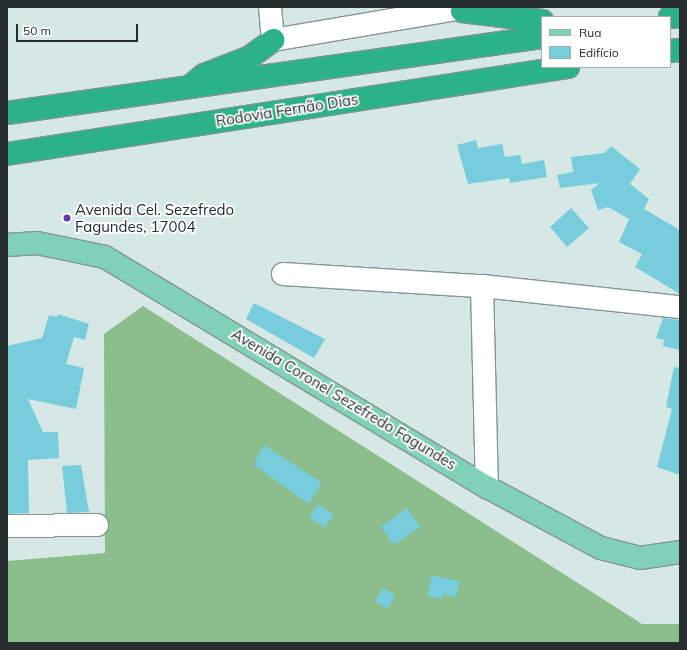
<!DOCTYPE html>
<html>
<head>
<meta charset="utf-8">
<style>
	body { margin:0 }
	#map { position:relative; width:687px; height:650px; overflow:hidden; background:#d6e8e6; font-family:Mulish,sans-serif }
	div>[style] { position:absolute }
	.forest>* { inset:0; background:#8cbd8c }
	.building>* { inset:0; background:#77cddc }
	.roads { filter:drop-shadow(1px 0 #849694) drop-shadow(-1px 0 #849694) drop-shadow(0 1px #849694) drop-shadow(0 -1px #849694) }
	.minor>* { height:22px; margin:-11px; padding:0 11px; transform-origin:11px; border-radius:11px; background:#fff }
	.major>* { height:22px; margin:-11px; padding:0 11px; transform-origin:11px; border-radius:11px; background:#80d1b7 }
	.highway>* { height:22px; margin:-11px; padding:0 11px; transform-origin:11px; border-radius:11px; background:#2cb287 }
	.dots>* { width:11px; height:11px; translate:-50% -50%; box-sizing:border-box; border:2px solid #fff; border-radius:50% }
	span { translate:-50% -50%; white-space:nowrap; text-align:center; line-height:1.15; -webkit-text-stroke:3.5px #fff; paint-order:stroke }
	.street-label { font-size:15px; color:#262d2d }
	.poi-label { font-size:15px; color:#262d2d }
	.left { translate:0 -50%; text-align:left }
	.frame { position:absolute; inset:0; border:8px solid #262d2d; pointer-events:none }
	.legend { position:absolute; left:541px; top:16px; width:130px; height:52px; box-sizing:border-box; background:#fff; border:1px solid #a8abab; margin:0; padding:5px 7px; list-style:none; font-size:12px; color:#262d2d }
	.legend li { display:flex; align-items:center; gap:8px; height:20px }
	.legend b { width:20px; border:1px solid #a8abab }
	.scale { position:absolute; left:16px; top:24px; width:122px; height:18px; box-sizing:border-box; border:2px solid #262d2d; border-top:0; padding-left:5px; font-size:12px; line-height:14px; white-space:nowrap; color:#262d2d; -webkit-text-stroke:3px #fff; paint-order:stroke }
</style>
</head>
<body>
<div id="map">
	<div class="forest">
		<div style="clip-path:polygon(143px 306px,642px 624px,680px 624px,680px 643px,7px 643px,7px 561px,105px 553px,104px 334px)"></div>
	</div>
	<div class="building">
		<div style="clip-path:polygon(476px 140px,478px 148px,502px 144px,505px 157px,520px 155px,522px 164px,544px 160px,547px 177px,510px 183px,509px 178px,468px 184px,457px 145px)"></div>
		<div style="clip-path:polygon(611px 146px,640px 169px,630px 184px,649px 199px,644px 209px,680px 230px,680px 294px,635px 267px,642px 254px,619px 242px,629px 219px,608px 207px,598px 210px,591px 190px,600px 183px,560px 188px,557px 175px,573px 172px,571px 157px,605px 153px)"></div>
		<div style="clip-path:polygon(571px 208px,589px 228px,567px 247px,550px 227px)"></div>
		<div style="clip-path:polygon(254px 303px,325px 339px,314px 358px,246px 319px)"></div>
		<div style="clip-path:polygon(58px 314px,89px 324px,85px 340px,74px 337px,66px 364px,84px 368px,76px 409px,28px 399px,43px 432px,58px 432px,59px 458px,28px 460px,29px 513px,7px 514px,7px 346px,42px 338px,49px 315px,57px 317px)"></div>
		<div style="clip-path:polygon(663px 318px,680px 320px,680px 350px,663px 346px,664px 340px,656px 338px)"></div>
		<div style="clip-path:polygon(674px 367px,680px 368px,680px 475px,657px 467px,672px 409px,666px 407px)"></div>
		<div style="clip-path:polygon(264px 445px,322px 483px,309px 504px,254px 465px)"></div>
		<div style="clip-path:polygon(81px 465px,89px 512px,67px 513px,62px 466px)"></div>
		<div style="clip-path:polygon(318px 504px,334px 515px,325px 528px,309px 517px)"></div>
		<div style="clip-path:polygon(407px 508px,420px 527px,394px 545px,381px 527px)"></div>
		<div style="clip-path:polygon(432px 575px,460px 581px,456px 597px,443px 594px,442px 599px,427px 595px)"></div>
		<div style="clip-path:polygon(383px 588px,395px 595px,388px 609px,375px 602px)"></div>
	</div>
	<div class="roads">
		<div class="minor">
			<div style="left:270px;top:7px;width:33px;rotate:85deg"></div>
			<div style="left:273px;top:40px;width:199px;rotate:-9.6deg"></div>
			<div style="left:283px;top:274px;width:199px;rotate:3.5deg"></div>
			<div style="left:482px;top:286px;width:199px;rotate:6.1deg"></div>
			<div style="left:482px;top:286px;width:201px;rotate:88.6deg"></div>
			<div style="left:7px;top:526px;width:90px;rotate:-0.6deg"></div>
		</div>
		<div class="major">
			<div style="left:7px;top:245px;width:30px;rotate:-4deg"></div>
			<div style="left:37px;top:243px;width:69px;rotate:11.6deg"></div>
			<div style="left:105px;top:257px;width:446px;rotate:31.1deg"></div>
			<div style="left:487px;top:487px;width:129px;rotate:28.2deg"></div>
			<div style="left:601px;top:548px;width:40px;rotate:14.4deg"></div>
			<div style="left:640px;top:558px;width:40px;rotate:-8.5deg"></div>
		</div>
		<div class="highway">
			<div style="left:462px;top:11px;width:81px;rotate:7.1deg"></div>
			<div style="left:670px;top:17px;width:10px;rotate:-6deg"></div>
			<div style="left:670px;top:51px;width:10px;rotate:-6deg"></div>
			<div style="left:194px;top:83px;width:13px;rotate:-39deg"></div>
			<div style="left:204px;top:75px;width:49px;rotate:-21.4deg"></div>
			<div style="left:250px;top:57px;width:29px;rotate:-36deg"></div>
			<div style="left:7px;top:113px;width:540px;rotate:-8.09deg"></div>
			<div style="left:7px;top:154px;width:568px;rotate:-8.82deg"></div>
		</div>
	</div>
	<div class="dots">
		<div style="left:67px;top:218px;background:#6737af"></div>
	</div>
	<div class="street-label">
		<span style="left:287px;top:110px;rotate:-9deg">Rodovia Fernão Dias</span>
		<span style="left:344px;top:399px;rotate:31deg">Avenida Coronel Sezefredo Fagundes</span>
	</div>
	<div class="poi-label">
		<span class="left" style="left:75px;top:218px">Avenida Cel. Sezefredo<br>Fagundes, 17004</span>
	</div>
	<div class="frame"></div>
	<ul class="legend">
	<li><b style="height:5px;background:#80d1b7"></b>Rua</li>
	<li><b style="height:11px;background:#77cddc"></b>Edifício</li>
	</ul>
	<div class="scale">50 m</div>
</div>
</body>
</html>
